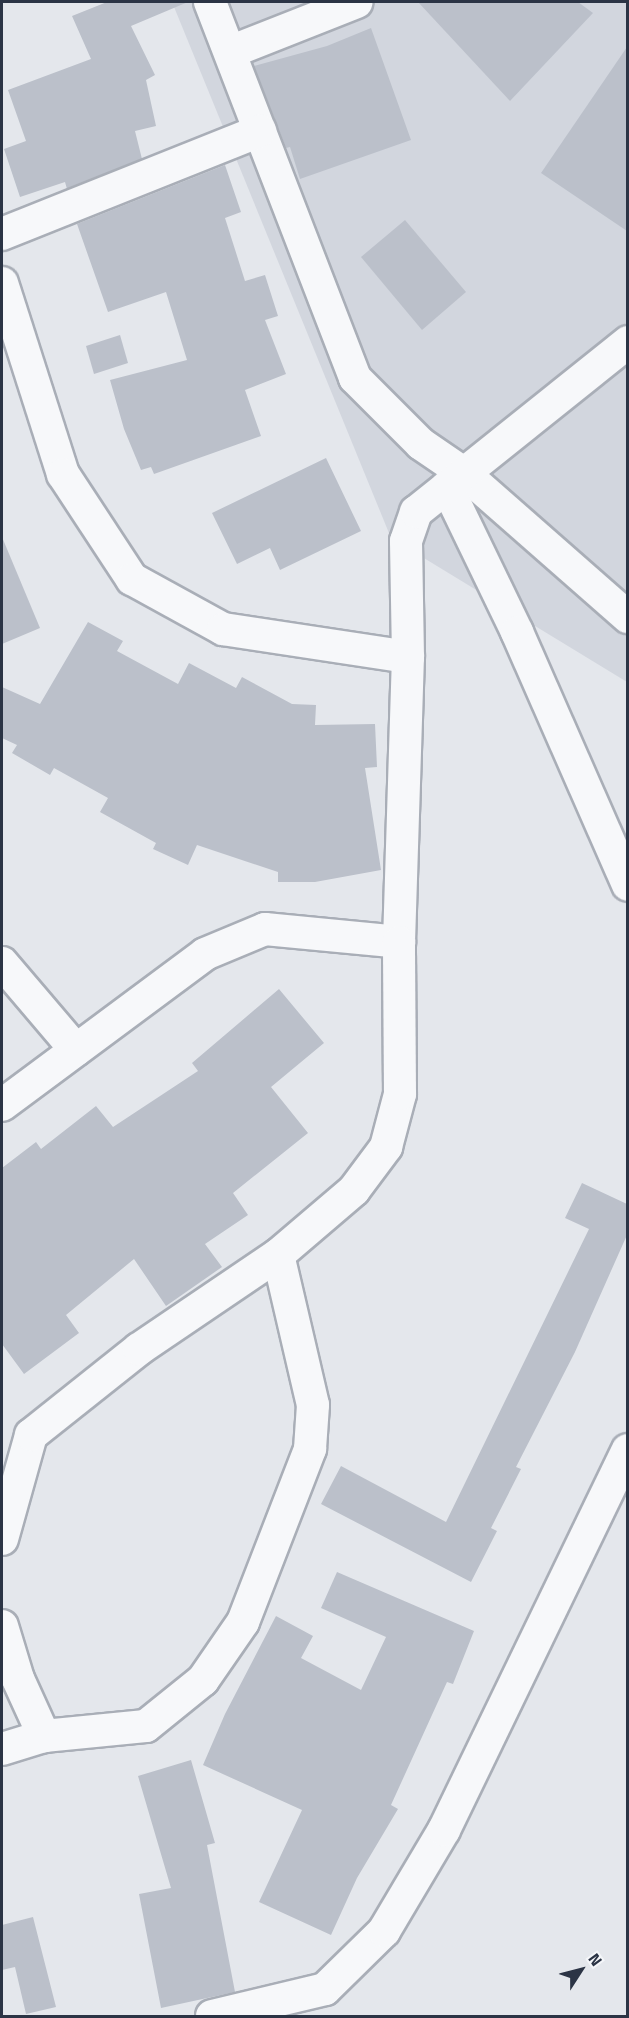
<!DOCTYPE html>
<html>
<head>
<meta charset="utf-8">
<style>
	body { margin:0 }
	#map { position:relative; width:629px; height:2018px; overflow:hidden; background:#e4e7ec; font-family:"Titillium Web",sans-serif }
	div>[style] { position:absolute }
	.built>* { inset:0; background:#d2d6de }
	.building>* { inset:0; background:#bbc0ca }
	.roads { filter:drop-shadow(2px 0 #a9aeb7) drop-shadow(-2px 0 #a9aeb7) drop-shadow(0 2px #a9aeb7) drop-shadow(0 -2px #a9aeb7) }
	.street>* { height:32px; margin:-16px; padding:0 16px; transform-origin:16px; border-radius:16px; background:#f7f8fa }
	span { translate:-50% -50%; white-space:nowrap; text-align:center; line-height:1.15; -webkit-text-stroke:6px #f4f6f9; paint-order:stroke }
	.frame { position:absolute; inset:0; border:3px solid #2b3445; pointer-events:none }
	.north { position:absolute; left:551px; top:1940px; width:60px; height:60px; -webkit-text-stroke:4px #f4f6f9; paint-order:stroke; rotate:54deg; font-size:16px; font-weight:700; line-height:24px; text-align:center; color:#2b3445 }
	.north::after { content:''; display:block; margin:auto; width:21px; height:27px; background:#2b3445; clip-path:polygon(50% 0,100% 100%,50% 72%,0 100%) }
</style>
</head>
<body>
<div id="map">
	<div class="built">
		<div style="clip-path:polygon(172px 2px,627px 2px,627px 682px,391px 538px)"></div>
	</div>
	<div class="building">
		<div style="clip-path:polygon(107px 2px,188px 2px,131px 26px,155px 75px,146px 80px,156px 126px,135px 131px,142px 159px,67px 189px,65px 182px,20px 197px,4px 149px,26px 141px,8px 90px,91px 59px,72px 16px)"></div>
		<div style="clip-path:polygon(418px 2px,578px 2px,593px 13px,510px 101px)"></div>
		<div style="clip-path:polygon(371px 28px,411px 140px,300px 179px,290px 147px,286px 148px,254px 66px,327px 46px)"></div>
		<div style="clip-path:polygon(627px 47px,627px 231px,541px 173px)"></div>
		<div style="clip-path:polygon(225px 165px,241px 212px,225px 218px,245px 281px,265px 275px,278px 316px,265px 320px,286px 374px,245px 390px,261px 436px,154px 474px,151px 467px,141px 470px,124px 429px,110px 380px,187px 360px,166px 292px,108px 312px,77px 224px)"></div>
		<div style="clip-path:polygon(405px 220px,466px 292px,422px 330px,361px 257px)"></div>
		<div style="clip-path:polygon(120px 335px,128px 363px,94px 374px,86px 346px)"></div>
		<div style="clip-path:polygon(326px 458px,361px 531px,280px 570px,270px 548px,237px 564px,212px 513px)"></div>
		<div style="clip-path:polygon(2px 537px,40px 628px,2px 644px)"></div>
		<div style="clip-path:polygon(88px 622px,123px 641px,117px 651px,178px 684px,189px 663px,236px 688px,242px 677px,292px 704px,316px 705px,315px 725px,375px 724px,377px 767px,365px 768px,381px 870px,315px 882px,278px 882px,278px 872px,197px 845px,188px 865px,153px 849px,156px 843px,100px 812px,108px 798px,54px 768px,50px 775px,12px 753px,17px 745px,2px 738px,2px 687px,40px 704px)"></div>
		<div style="clip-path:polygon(279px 989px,324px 1043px,271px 1087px,308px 1133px,233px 1193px,248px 1215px,205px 1244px,222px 1267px,166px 1306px,134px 1259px,66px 1315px,79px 1333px,24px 1374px,2px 1344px,2px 1168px,36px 1142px,41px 1149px,96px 1106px,113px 1127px,198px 1071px,192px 1063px)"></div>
		<div style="clip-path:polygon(582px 1183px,627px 1204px,627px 1235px,575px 1352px,516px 1467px,521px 1469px,491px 1528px,497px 1531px,471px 1582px,321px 1504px,341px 1466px,446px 1522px,589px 1229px,565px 1218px)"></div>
		<div style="clip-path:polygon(337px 1572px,474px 1631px,453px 1684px,447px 1682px,391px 1805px,398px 1809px,357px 1878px,331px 1935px,259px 1902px,302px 1810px,203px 1765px,225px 1714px,276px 1616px,313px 1636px,301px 1658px,361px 1690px,386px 1637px,321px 1608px)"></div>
		<div style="clip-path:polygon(191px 1760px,215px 1843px,207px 1845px,235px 1992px,161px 2008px,139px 1894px,171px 1888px,138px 1776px)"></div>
		<div style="clip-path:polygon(33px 1917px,56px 2007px,26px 2014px,15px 1967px,2px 1970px,2px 1925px)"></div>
	</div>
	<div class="roads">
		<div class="street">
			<div style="left:210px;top:2px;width:403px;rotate:68.9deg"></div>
			<div style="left:355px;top:378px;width:93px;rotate:45deg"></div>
			<div style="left:421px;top:444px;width:53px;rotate:34.3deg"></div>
			<div style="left:465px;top:474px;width:217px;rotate:41.3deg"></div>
			<div style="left:230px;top:52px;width:136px;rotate:-21.5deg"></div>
			<div style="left:2px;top:234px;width:278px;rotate:-21.8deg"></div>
			<div style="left:2px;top:283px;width:201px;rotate:72.3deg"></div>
			<div style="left:63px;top:474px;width:126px;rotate:56.7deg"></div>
			<div style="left:132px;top:579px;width:104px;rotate:28.8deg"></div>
			<div style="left:223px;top:629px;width:187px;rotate:8.6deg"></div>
			<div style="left:447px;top:487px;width:161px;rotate:64.2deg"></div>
			<div style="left:517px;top:632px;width:276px;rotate:66.3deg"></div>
			<div style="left:2px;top:963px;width:114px;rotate:49.6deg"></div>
			<div style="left:2px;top:1105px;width:253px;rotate:-36.6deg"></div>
			<div style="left:205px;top:954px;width:65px;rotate:-22.6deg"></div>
			<div style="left:265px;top:929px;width:135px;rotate:5.5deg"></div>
			<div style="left:399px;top:942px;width:285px;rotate:-88.2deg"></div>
			<div style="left:408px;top:657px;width:116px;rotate:-91deg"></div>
			<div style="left:406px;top:541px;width:31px;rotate:-71deg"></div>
			<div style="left:416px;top:512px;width:272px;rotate:-38.7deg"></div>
			<div style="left:2px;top:1539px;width:108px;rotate:-74.4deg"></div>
			<div style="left:31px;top:1435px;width:138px;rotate:-38.5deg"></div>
			<div style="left:139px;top:1349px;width:168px;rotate:-34.1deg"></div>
			<div style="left:278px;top:1255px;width:100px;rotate:-40.5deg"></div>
			<div style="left:354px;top:1190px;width:54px;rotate:-53.3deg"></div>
			<div style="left:386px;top:1147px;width:55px;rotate:-75.2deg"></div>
			<div style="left:400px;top:1094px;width:152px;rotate:-90.4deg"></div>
			<div style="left:2px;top:1626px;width:55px;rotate:73.2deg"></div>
			<div style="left:18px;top:1679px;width:63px;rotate:65.5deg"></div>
			<div style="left:2px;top:1749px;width:44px;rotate:-17.2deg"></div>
			<div style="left:44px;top:1736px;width:102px;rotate:-5.6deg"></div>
			<div style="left:146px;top:1726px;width:73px;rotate:-38.9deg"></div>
			<div style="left:203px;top:1680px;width:70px;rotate:-55.4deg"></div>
			<div style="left:243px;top:1622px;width:186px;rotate:-68.8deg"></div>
			<div style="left:310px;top:1449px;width:44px;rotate:-86.1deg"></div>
			<div style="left:313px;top:1405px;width:154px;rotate:-103.1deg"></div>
			<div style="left:212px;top:2016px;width:116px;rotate:-13.4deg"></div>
			<div style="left:325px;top:1989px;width:83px;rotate:-44.5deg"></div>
			<div style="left:384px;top:1931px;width:117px;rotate:-59.3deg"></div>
			<div style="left:444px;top:1830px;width:422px;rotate:-64.2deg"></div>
		</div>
	</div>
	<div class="frame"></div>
	<div class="north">N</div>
</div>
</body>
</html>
